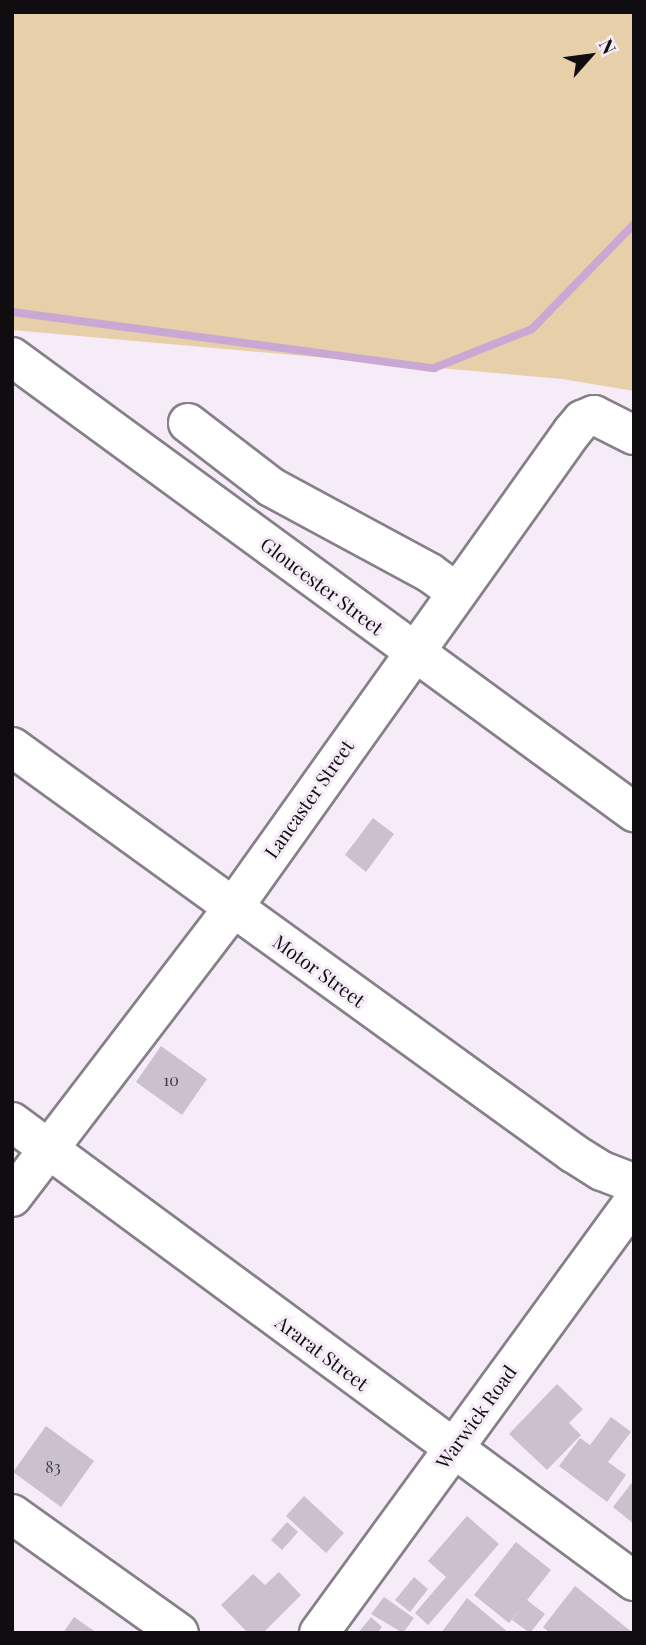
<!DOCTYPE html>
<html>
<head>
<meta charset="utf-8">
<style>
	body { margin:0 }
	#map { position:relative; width:646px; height:1645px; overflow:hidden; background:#f5ecf8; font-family:"Playfair Display",serif }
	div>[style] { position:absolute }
	.green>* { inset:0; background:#e7cfaa }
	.stream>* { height:8px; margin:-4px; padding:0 4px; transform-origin:4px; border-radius:4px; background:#caa8d4 }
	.building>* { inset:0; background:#cac1cc }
	.roads { filter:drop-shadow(2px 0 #877f8a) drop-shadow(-2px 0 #877f8a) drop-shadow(0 2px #877f8a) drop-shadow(0 -2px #877f8a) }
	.minor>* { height:38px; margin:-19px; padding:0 19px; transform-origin:19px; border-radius:19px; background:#fff }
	span { translate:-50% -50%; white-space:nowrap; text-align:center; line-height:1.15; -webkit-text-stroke:6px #f5ecf8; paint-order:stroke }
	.number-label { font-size:16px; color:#3e3a40 }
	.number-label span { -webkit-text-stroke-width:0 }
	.street-label { font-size:19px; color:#100d11 }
	.frame { position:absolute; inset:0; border:14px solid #100d11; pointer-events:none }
	.north { position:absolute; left:555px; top:21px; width:70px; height:70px; -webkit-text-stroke:5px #f5ecf8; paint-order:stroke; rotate:62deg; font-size:19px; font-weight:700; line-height:28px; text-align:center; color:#100d11 }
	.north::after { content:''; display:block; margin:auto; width:24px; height:32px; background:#100d11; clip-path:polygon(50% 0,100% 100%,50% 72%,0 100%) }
</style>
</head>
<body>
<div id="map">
	<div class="green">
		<div style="clip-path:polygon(12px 12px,634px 12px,634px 391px,562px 379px,12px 330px)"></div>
	</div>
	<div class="stream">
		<div style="left:12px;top:312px;width:426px;rotate:7.6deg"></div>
		<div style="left:434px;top:368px;width:105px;rotate:-21.7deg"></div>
		<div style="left:532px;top:329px;width:146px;rotate:-45.8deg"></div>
	</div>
	<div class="building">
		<div style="clip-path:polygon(373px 818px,394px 834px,366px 872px,345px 855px)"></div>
		<div style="clip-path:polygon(161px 1046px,207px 1079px,182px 1115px,136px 1082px)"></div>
		<div style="clip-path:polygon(557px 1384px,583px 1409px,569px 1423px,581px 1435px,547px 1470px,509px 1434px)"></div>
		<div style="clip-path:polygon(611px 1417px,631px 1432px,608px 1462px,626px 1475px,607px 1502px,559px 1466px,580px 1438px,590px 1445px)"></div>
		<div style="clip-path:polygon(46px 1426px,94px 1461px,61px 1507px,13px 1472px)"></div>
		<div style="clip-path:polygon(634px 1480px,634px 1524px,613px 1507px)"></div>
		<div style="clip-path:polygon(304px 1496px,344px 1533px,326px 1553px,286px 1516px)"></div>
		<div style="clip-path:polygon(467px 1516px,499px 1544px,428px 1625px,415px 1613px,446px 1577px,428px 1561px)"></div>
		<div style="clip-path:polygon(287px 1522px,298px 1532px,282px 1550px,271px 1540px)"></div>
		<div style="clip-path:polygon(516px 1542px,551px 1570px,527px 1600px,545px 1614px,530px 1633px,512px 1620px,522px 1607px,509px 1623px,474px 1595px)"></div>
		<div style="clip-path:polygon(279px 1572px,301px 1595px,263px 1633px,248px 1633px,221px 1605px,253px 1574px,265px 1585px)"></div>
		<div style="clip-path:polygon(414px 1577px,428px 1589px,410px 1612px,395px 1600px)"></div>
		<div style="clip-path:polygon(575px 1586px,633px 1633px,550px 1633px,543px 1627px)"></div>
		<div style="clip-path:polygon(384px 1597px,414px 1618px,403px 1633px,371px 1614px)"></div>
		<div style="clip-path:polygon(467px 1598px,509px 1633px,441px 1633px)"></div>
		<div style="clip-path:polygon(74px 1617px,97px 1633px,63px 1633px)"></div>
		<div style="clip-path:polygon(371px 1617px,382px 1627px,377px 1633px,358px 1633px)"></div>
	</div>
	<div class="roads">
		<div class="minor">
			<div style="left:12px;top:357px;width:771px;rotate:36.19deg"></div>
			<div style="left:188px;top:423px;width:105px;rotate:37.6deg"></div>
			<div style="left:271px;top:487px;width:181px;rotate:28.4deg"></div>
			<div style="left:430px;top:573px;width:32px;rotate:36deg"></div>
			<div style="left:12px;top:747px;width:693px;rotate:35.89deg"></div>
			<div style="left:573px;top:1153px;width:34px;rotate:32deg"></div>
			<div style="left:602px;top:1171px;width:34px;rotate:21deg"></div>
			<div style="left:12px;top:1122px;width:773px;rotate:36.43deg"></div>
			<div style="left:12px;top:1197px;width:362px;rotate:-52.6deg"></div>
			<div style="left:232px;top:909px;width:586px;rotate:-54.52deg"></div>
			<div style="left:572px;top:432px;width:16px;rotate:-50deg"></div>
			<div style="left:582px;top:420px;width:13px;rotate:-23deg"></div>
			<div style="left:594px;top:415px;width:45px;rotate:26.6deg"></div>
			<div style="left:12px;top:1514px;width:205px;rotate:35.5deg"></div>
			<div style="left:319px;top:1633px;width:535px;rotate:-53.9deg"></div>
		</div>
	</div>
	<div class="number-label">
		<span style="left:171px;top:1080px">10</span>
		<span style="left:53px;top:1467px">83</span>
	</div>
	<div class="street-label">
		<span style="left:322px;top:586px;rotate:37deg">Gloucester Street</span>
		<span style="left:309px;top:799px;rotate:-55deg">Lancaster Street</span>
		<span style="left:319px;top:971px;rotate:36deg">Motor Street</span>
		<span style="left:322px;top:1353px;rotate:37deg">Ararat Street</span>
		<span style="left:476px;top:1417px;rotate:-54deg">Warwick Road</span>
	</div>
	<div class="frame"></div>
	<div class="north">N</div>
</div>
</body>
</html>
